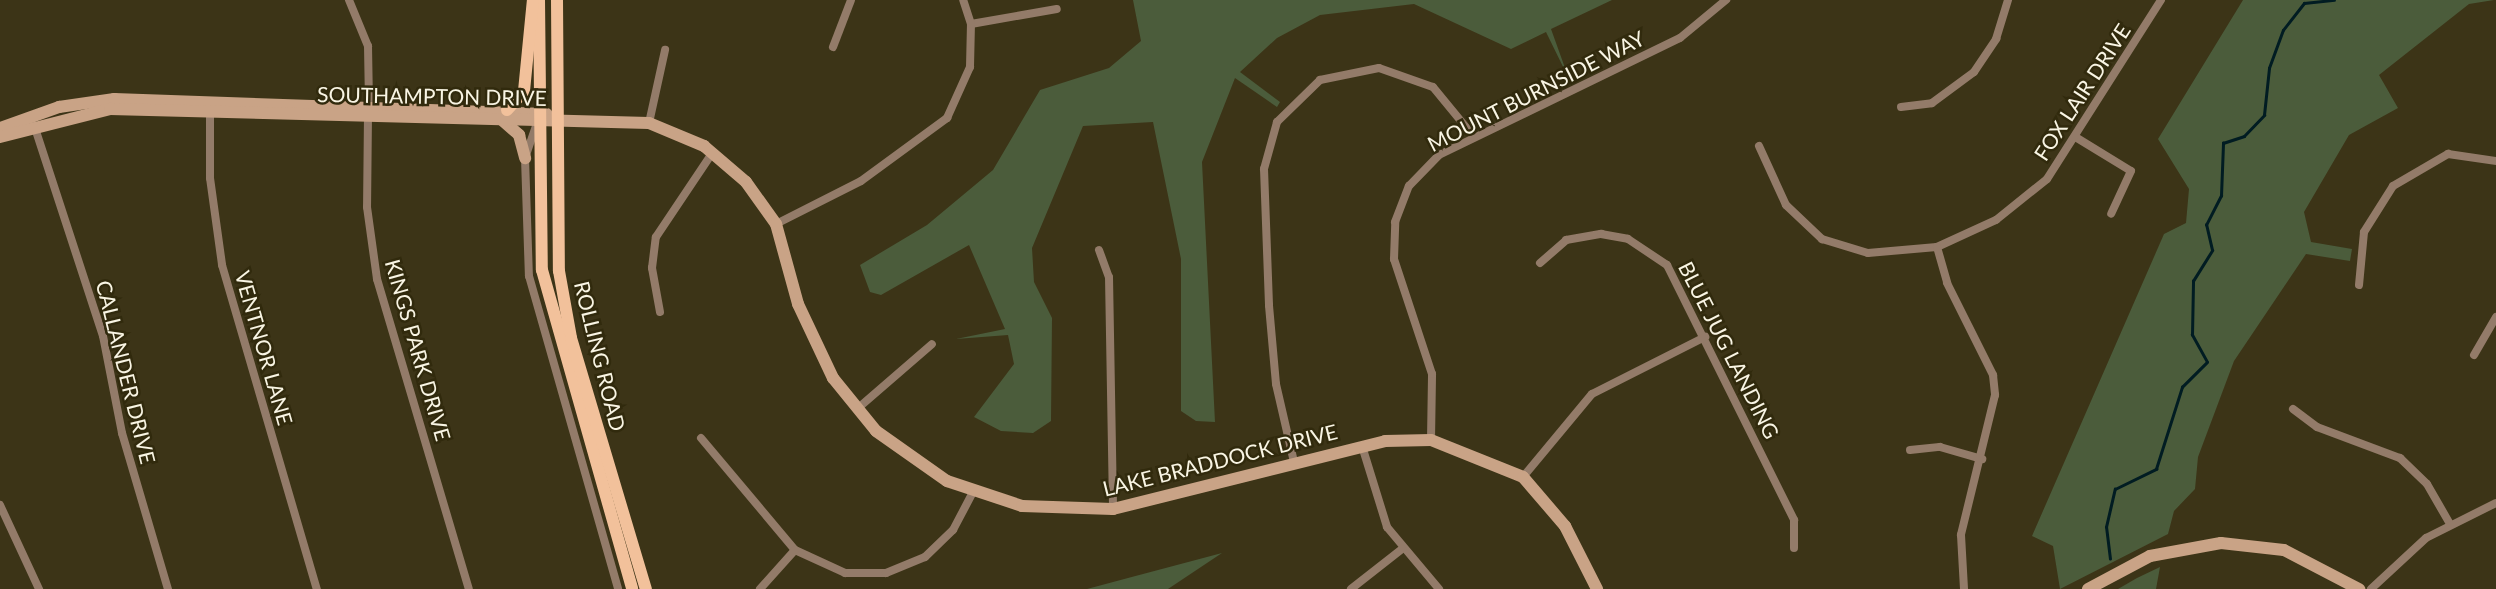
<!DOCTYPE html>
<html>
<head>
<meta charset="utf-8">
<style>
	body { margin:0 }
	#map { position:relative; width:2496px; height:589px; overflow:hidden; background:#3c3417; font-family:Lato,sans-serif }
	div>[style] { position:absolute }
	.green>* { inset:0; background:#4b5c3b }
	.stream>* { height:2.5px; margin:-1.25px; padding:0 1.25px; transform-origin:1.25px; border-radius:1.25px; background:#011c22 }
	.street>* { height:8px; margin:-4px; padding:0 4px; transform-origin:4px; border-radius:4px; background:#937b69 }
	.secondary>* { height:12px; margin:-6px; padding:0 6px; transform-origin:6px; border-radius:6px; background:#c9a386 }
	.primary>* { height:12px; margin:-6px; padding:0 6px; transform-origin:6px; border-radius:6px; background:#f2c19b }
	span { translate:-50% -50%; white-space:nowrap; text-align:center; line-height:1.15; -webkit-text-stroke:5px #312a0d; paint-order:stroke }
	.street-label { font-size:21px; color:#f9f5e4 }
</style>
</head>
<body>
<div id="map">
	<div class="green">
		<div style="clip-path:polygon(1133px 0,1612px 0,1551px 29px,1569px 79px,1546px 32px,1511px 49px,1414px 4px,1320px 15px,1277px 38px,1240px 72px,1280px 102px,1277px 107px,1235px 78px,1202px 162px,1215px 422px,1196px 421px,1181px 411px,1181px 259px,1153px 122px,1083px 126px,1032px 248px,1034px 282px,1052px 318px,1051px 421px,1033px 433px,1001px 431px,974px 417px,1014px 364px,1008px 335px,956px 339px,1005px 329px,969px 245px,881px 295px,870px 292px,860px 265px,927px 225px,993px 170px,1040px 90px,1109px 68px,1141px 41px)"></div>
		<div style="clip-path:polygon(2243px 0,2494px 0,2469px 4px,2379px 75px,2398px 108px,2349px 135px,2304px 212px,2311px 242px,2352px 249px,2350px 261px,2306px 254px,2234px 361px,2198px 457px,2195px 489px,2174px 511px,2168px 534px,2060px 589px,2053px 546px,2032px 536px,2164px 234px,2186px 223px,2189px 189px,2158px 139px)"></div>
		<div style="clip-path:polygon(1222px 553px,1168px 589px,1087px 589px,1128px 578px)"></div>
		<div style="clip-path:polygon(2160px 567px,2156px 589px,2118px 589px,2137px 578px)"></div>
	</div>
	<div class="stream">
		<div style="left:2110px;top:559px;width:32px;rotate:-97deg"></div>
		<div style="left:2106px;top:527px;width:39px;rotate:-77deg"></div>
		<div style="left:2115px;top:489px;width:46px;rotate:-26deg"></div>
		<div style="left:2156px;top:469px;width:86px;rotate:-72.4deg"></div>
		<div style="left:2182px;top:387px;width:35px;rotate:-45deg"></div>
		<div style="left:2207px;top:362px;width:31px;rotate:-119deg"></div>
		<div style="left:2192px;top:335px;width:54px;rotate:-88.9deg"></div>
		<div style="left:2193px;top:281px;width:36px;rotate:-58deg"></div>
		<div style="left:2212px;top:250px;width:26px;rotate:-103deg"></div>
		<div style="left:2206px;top:225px;width:33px;rotate:-63deg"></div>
		<div style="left:2221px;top:196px;width:53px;rotate:-87.8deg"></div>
		<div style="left:2223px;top:143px;width:22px;rotate:-18deg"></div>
		<div style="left:2244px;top:136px;width:29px;rotate:-46deg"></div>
		<div style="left:2264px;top:115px;width:47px;rotate:-83.9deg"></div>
		<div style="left:2269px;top:68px;width:40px;rotate:-69.8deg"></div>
		<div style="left:2283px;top:30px;width:34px;rotate:-52deg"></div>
		<div style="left:2304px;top:3px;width:30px;rotate:-6deg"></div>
	</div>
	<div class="street">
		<div style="left:349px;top:0;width:50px;rotate:67.6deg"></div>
		<div style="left:368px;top:46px;width:59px;rotate:89deg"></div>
		<div style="left:971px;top:24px;width:87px;rotate:-9.9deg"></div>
		<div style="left:833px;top:47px;width:50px;rotate:-69deg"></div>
		<div style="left:1901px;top:107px;width:31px;rotate:-7deg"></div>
		<div style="left:1932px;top:103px;width:52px;rotate:-36.4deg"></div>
		<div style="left:1974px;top:72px;width:40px;rotate:-56deg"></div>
		<div style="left:1996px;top:39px;width:41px;rotate:-72.9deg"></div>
		<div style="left:210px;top:111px;width:67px;rotate:90deg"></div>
		<div style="left:210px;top:178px;width:88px;rotate:82.1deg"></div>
		<div style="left:222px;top:265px;width:338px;rotate:73.7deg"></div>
		<div style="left:368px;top:115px;width:92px;rotate:90.6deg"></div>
		<div style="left:367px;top:207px;width:73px;rotate:82.1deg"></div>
		<div style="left:377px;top:279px;width:323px;rotate:73.5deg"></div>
		<div style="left:537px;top:123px;width:37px;rotate:109deg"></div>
		<div style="left:525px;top:158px;width:118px;rotate:88.1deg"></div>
		<div style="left:529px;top:276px;width:325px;rotate:74.1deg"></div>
		<div style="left:649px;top:123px;width:75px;rotate:-77.6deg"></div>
		<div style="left:34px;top:125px;width:222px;rotate:71.9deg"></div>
		<div style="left:103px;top:336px;width:99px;rotate:78.9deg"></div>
		<div style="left:122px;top:433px;width:163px;rotate:73.6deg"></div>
		<div style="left:2077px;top:138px;width:63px;rotate:31.4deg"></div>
		<div style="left:2131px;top:171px;width:47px;rotate:114.9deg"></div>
		<div style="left:1759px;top:146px;width:65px;rotate:65.4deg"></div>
		<div style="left:1786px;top:205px;width:50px;rotate:43.4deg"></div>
		<div style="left:1822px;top:239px;width:48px;rotate:16.9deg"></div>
		<div style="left:1868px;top:253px;width:69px;rotate:-5deg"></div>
		<div style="left:1937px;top:247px;width:65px;rotate:-24.6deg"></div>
		<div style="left:1996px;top:220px;width:65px;rotate:-38.8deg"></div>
		<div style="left:2047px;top:179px;width:212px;rotate:-57.5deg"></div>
		<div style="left:776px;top:224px;width:95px;rotate:-26.8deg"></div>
		<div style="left:861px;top:181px;width:107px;rotate:-36.2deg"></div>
		<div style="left:947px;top:118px;width:56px;rotate:-65.7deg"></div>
		<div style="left:970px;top:67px;width:43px;rotate:-88.7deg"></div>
		<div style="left:971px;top:24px;width:25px;rotate:-108deg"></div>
		<div style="left:1937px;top:247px;width:37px;rotate:74deg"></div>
		<div style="left:1947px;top:283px;width:103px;rotate:63.4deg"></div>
		<div style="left:1993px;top:375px;width:20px;rotate:84deg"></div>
		<div style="left:1995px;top:395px;width:144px;rotate:103.7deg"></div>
		<div style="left:1961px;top:535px;width:54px;rotate:86.8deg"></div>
		<div style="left:1099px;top:250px;width:29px;rotate:70deg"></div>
		<div style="left:1109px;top:277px;width:232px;rotate:89deg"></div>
		<div style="left:1540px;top:263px;width:35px;rotate:-41deg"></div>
		<div style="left:1566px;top:240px;width:36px;rotate:-10deg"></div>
		<div style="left:1601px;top:234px;width:27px;rotate:10deg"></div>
		<div style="left:1628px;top:239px;width:47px;rotate:33.7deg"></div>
		<div style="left:1667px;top:265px;width:285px;rotate:63.5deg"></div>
		<div style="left:1794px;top:520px;width:28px;rotate:90deg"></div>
		<div style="left:2359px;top:285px;width:53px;rotate:-84.6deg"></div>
		<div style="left:2364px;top:232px;width:54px;rotate:-57.8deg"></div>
		<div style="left:2393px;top:186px;width:64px;rotate:-30.2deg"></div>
		<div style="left:2448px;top:154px;width:49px;rotate:8.3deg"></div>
		<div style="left:660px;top:312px;width:45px;rotate:-100.3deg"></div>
		<div style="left:652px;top:268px;width:31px;rotate:-83deg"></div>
		<div style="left:656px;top:237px;width:102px;rotate:-56.2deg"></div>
		<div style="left:2474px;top:355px;width:44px;rotate:-59.9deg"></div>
		<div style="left:857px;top:409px;width:99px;rotate:-40.9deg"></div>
		<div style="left:2293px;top:409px;width:30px;rotate:37deg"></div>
		<div style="left:2317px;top:427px;width:89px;rotate:20.5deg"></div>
		<div style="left:2400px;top:458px;width:37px;rotate:44deg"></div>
		<div style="left:2427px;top:484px;width:46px;rotate:60.1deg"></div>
		<div style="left:701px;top:438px;width:146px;rotate:50deg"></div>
		<div style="left:795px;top:550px;width:55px;rotate:24.7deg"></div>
		<div style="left:845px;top:573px;width:41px"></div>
		<div style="left:886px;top:573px;width:42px;rotate:-22.3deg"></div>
		<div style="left:925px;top:557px;width:39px;rotate:-44deg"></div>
		<div style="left:953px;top:530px;width:43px;rotate:-62.2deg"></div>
		<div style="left:1431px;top:440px;width:66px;rotate:-89.1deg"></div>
		<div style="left:1432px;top:374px;width:121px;rotate:-108.3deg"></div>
		<div style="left:1394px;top:259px;width:37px;rotate:-88deg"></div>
		<div style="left:1395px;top:222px;width:39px;rotate:-69deg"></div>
		<div style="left:1409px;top:186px;width:43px;rotate:-45.9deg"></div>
		<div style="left:1439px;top:155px;width:268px;rotate:-25.9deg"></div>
		<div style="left:1680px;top:38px;width:60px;rotate:-39.6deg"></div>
		<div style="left:1362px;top:446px;width:85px;rotate:72.8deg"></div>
		<div style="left:1387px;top:527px;width:81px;rotate:50deg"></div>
		<div style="left:1910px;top:450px;width:30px;rotate:-6deg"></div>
		<div style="left:1940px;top:447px;width:44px;rotate:15.9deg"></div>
		<div style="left:1294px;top:462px;width:80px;rotate:-103deg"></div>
		<div style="left:1276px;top:384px;width:79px;rotate:-95.1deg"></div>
		<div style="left:1269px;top:305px;width:136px;rotate:-92.1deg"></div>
		<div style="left:1264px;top:169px;width:49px;rotate:-74.5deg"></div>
		<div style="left:1277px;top:122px;width:60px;rotate:-44.3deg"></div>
		<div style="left:1320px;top:80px;width:60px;rotate:-11.5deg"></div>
		<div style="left:1379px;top:68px;width:57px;rotate:19.4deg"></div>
		<div style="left:1433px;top:87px;width:65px;rotate:50.6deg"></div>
		<div style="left:1523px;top:477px;width:108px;rotate:-50.3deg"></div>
		<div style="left:1592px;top:394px;width:127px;rotate:-26.8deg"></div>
		<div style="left:0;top:505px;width:93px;rotate:65.1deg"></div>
		<div style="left:760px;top:589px;width:52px;rotate:-48.1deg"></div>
		<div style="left:1351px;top:589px;width:65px;rotate:-38.1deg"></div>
		<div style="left:2371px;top:589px;width:75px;rotate:-42.8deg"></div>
		<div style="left:2426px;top:538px;width:78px;rotate:-26.6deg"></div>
	</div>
	<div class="secondary">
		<div style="left:502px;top:120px;width:23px;rotate:41deg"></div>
		<div style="left:519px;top:135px;width:24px;rotate:75deg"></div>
		<div style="left:0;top:128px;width:63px;rotate:-19.6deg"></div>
		<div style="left:59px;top:107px;width:56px;rotate:-8.3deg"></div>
		<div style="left:114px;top:99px;width:433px;rotate:2deg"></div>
		<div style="left:0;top:137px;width:114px;rotate:-14.3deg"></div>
		<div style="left:110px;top:109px;width:539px;rotate:1.49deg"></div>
		<div style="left:649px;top:123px;width:60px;rotate:22.7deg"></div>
		<div style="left:704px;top:146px;width:55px;rotate:40.6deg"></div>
		<div style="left:746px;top:182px;width:52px;rotate:54.5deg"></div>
		<div style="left:776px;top:224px;width:83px;rotate:74.6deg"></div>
		<div style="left:798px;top:304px;width:82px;rotate:64.7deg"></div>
		<div style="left:833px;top:378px;width:68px;rotate:50.9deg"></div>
		<div style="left:876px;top:431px;width:87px;rotate:35.2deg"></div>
		<div style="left:947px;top:481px;width:79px;rotate:18.4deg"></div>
		<div style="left:1022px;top:506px;width:91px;rotate:1.9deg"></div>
		<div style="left:1113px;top:509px;width:280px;rotate:-14deg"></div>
		<div style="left:1385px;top:441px;width:46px;rotate:-1.2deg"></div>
		<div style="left:1431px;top:440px;width:99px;rotate:21.9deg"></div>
		<div style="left:1523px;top:477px;width:65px;rotate:49.4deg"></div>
		<div style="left:1565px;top:526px;width:71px;rotate:63.1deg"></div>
		<div style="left:2088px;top:589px;width:70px;rotate:-28deg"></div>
		<div style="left:2150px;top:556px;width:72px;rotate:-10.4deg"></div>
		<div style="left:2221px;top:543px;width:63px;rotate:6.3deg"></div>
		<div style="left:2284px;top:550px;width:85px;rotate:27.5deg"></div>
	</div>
	<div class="primary">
		<div style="left:539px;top:0;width:270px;rotate:89.4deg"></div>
		<div style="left:542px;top:270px;width:331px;rotate:74.2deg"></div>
		<div style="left:557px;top:0;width:271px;rotate:89.6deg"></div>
		<div style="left:559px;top:271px;width:68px;rotate:79.8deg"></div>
		<div style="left:571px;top:338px;width:262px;rotate:73.4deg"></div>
		<div style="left:507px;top:110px;width:25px;rotate:-48deg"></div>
		<div style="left:524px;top:91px;width:91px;rotate:-84.4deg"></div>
	</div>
	<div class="street-label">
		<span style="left:1536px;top:91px;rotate:-27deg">MOUNT BURNSIDE WAY</span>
		<span style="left:2082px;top:92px;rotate:-57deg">FOX LAIR DRIVE</span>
		<span style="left:432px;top:96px;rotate:1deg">SOUTHAMPTON DRIVE</span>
		<span style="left:264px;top:348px;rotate:74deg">VENTNOR LANE</span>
		<span style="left:418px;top:350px;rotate:74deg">KINGS PARK DRIVE</span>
		<span style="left:1729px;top:350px;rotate:63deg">BLUE JUG LANDING</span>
		<span style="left:600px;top:356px;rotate:76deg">ROLLING ROAD</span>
		<span style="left:126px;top:372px;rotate:76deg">CALLANDER DRIVE</span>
		<span style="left:1220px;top:460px;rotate:-14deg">LAKE BRADDOCK DRIVE</span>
	</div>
</div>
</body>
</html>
